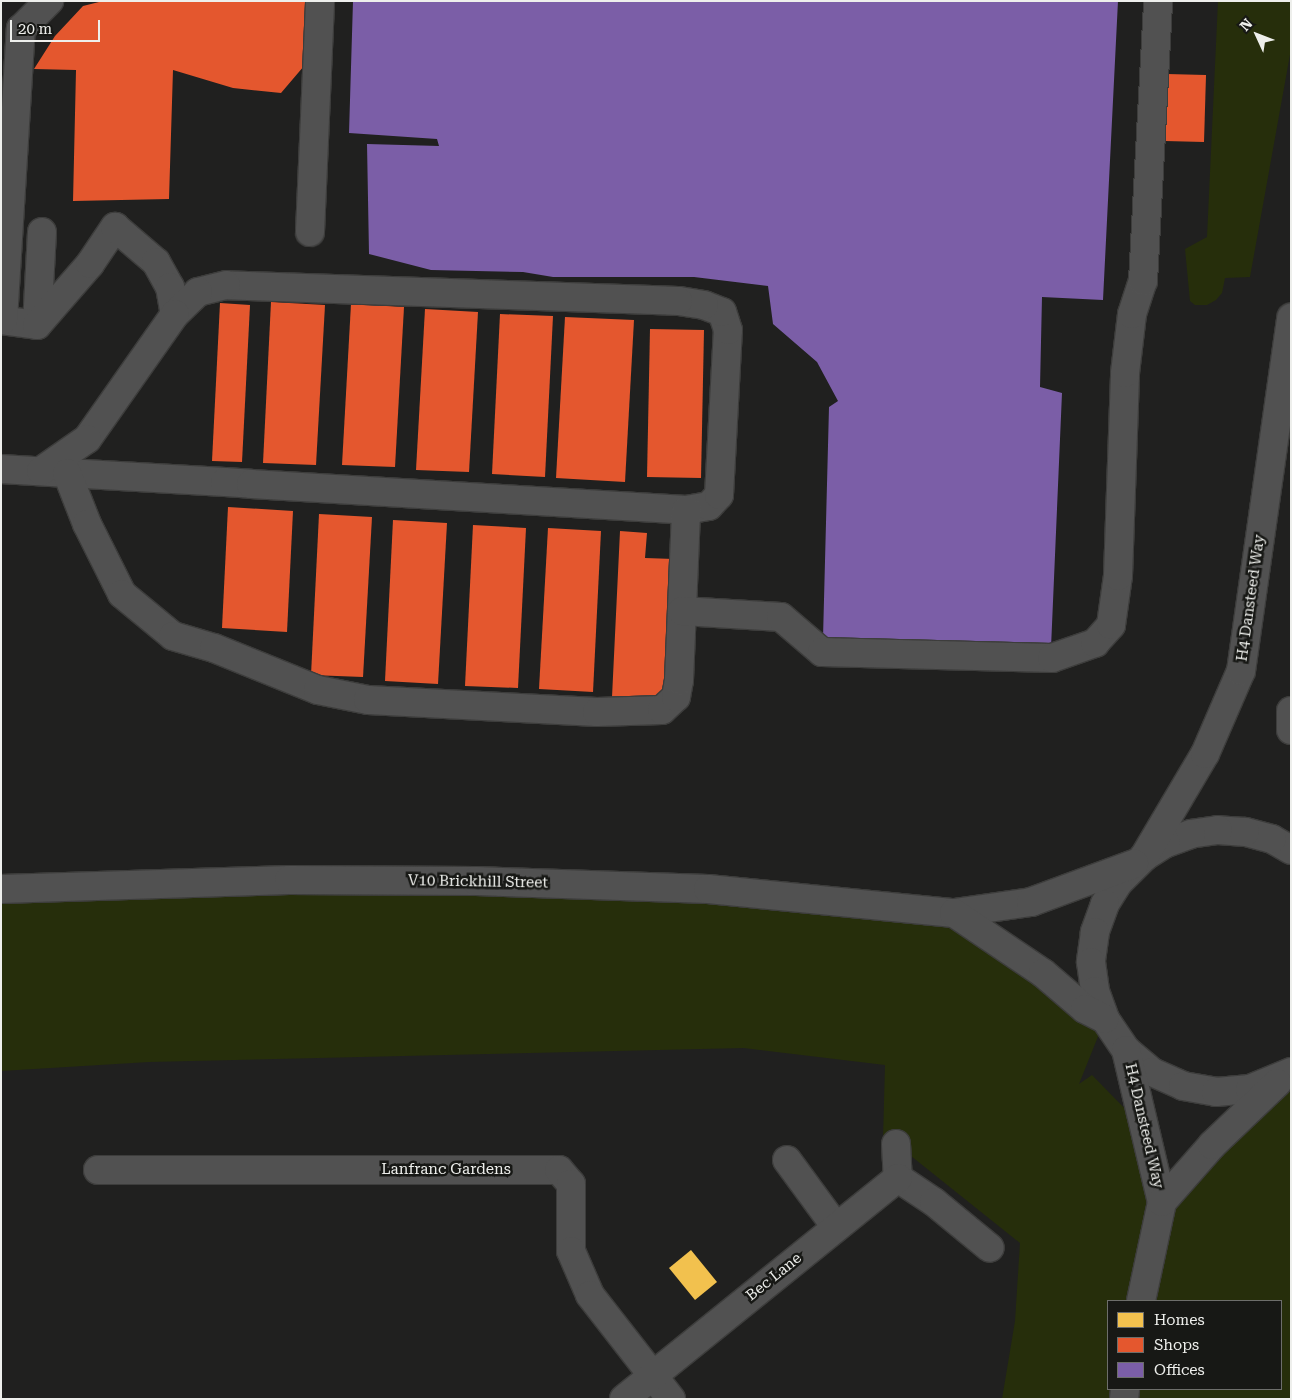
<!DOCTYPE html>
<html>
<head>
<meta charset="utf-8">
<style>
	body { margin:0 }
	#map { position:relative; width:1292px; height:1400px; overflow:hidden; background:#20201f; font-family:"Roboto Serif",serif }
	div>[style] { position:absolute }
	.green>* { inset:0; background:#262e0b }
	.homes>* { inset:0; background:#f2c14e }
	.shops>* { inset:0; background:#e4572e }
	.offices>* { inset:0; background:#7b5ea7 }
	.roads { filter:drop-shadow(1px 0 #3d3d3c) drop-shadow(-1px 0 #3d3d3c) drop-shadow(0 1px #3d3d3c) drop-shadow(0 -1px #3d3d3c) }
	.minor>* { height:28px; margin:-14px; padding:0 14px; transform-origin:14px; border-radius:14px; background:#515151 }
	span { translate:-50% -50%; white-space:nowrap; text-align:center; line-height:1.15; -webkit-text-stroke:5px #171815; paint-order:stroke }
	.street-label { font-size:15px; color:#eeefec }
	.frame { position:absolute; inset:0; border:2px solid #eeefec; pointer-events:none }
	.legend { position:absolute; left:1107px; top:1300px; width:175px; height:90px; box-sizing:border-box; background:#171815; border:1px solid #6d6e6b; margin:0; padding:6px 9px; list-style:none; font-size:15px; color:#eeefec }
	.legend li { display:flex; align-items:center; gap:10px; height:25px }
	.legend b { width:25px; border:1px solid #6d6e6b }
	.north { position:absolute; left:1232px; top:10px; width:50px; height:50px; -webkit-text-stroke:4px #171815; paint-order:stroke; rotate:313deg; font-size:14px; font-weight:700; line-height:20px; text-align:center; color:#eeefec }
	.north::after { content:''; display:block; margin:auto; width:18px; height:22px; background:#eeefec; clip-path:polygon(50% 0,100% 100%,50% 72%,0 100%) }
	.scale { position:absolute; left:10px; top:20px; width:90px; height:22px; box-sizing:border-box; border:2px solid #eeefec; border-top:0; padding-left:6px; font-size:15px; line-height:18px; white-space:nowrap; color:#eeefec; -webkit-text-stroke:4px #171815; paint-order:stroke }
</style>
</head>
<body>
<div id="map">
	<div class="green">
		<div style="clip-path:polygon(1218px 1px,1291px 1px,1291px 49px,1250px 277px,1225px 278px,1222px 293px,1216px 300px,1207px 305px,1195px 305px,1190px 301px,1185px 249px,1207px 237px)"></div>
		<div style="clip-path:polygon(289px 880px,954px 913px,1105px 1019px,1079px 1084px,1092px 1075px,1132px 1116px,1148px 1197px,1128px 1301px,1108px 1301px,1110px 1399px,1002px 1399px,1015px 1321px,1020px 1243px,896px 1144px,883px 1139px,885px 1065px,744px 1048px,149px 1062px,1px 1071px,1px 889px)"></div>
		<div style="clip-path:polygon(1291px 1072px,1291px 1399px,1124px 1399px,1125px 1389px,1281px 1389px,1281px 1301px,1141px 1301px,1162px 1202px)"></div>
	</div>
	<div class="homes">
		<div style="clip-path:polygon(691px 1250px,717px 1282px,695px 1300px,669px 1268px)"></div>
	</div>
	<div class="shops">
		<div style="clip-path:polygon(103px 1px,310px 1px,304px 66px,281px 93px,233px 88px,173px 70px,169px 199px,73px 201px,76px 70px,34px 69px,55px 36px,83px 6px)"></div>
		<div style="clip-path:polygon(1167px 74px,1206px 75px,1204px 142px,1165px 141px)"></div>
		<div style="clip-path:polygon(271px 302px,325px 305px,316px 465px,263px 463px)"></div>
		<div style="clip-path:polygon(220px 303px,250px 305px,242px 462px,212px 461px)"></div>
		<div style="clip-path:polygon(351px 304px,404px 307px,395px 467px,342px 465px)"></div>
		<div style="clip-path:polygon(425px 309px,478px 312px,469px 472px,416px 470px)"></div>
		<div style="clip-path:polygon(500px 314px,553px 316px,545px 477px,492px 474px)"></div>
		<div style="clip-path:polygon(565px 317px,634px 320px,625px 482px,556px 478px)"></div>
		<div style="clip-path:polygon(650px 329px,704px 330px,701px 478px,647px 477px)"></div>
		<div style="clip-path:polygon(228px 507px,293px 511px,287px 632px,222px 628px)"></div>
		<div style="clip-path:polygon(319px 514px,372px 517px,363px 677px,311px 675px)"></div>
		<div style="clip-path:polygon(393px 520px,447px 523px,438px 684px,385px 681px)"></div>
		<div style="clip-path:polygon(473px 525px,526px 528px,518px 688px,465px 686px)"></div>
		<div style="clip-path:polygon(548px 528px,601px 531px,593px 692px,539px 689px)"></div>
		<div style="clip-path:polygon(620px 531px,647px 533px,645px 558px,674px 559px,668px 699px,612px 697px)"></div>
	</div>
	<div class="offices">
		<div style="clip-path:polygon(353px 1px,1118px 1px,1103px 300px,1042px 297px,1040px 387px,1062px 393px,1051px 648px,823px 638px,829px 407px,838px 401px,817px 362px,773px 324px,768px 286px,694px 277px,553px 277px,523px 272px,431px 270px,369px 254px,367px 144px,439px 146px,437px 139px,349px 133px)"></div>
	</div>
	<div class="roads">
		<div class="minor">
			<div style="left:42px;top:232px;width:93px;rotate:93.1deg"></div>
			<div style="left:37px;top:325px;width:34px;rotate:-172deg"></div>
			<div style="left:3px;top:320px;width:292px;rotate:-86.5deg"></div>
			<div style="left:21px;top:29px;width:40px;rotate:-45deg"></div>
			<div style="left:310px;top:232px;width:231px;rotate:-87.5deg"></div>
			<div style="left:37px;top:325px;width:81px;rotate:-49deg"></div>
			<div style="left:90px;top:264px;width:45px;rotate:-56deg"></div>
			<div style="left:115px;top:227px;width:54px;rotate:40.5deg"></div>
			<div style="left:156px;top:262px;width:29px;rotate:61deg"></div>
			<div style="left:170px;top:287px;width:27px;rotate:80deg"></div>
			<div style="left:1px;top:469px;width:66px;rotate:3.5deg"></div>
			<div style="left:67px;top:473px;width:158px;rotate:3.3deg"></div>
			<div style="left:225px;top:482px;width:26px;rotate:4deg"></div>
			<div style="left:251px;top:484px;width:436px;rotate:3.4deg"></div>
			<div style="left:686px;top:510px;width:23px;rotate:-10deg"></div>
			<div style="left:709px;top:506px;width:15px;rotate:-48deg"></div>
			<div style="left:719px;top:495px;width:165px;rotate:-86.9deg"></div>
			<div style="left:728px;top:330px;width:19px;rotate:-108deg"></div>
			<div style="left:722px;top:312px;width:19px;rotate:-159deg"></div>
			<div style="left:704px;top:305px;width:26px;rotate:-171deg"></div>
			<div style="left:678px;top:301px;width:452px;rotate:-178deg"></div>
			<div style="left:226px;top:285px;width:29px;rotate:166deg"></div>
			<div style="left:198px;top:292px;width:32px;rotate:136deg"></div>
			<div style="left:175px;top:314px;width:153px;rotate:125.1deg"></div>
			<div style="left:87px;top:439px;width:56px;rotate:145.2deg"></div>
			<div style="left:67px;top:473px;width:55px;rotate:68.6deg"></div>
			<div style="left:87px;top:524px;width:78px;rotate:63.4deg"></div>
			<div style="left:122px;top:594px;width:66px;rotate:39.5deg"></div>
			<div style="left:173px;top:636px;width:43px;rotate:16.3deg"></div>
			<div style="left:214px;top:648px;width:112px;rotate:22deg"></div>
			<div style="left:318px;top:690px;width:51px;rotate:11.3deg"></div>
			<div style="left:368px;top:700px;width:229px;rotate:3deg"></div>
			<div style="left:597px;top:712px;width:65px;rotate:-1.8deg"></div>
			<div style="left:662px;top:710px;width:19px;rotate:-43deg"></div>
			<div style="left:676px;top:697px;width:17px;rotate:-80deg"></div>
			<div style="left:679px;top:680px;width:170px;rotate:-87.6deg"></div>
			<div style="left:682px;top:611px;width:99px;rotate:3.5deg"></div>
			<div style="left:781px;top:617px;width:54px;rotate:40.5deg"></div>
			<div style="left:822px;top:652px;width:230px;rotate:1.5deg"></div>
			<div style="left:1052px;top:658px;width:46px;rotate:-19.2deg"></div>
			<div style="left:1095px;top:643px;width:24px;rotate:-48deg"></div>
			<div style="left:1111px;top:625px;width:49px;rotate:-81.9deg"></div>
			<div style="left:1118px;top:576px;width:203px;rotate:-88deg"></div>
			<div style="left:1125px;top:373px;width:59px;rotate:-83.2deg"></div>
			<div style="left:1132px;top:314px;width:35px;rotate:-72deg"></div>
			<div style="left:1143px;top:281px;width:280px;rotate:-86.9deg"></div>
			<div style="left:1291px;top:711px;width:19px;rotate:90deg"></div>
			<div style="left:1291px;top:850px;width:22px;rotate:-150deg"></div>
			<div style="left:1272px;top:839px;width:28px;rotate:-165deg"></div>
			<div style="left:1245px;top:832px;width:27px;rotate:-176deg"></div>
			<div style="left:1218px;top:830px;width:27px;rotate:172deg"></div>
			<div style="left:1191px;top:834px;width:27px;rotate:160deg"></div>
			<div style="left:1166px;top:843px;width:26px;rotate:148deg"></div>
			<div style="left:1144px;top:857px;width:37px;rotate:135deg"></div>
			<div style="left:1118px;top:883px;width:25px;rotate:122deg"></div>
			<div style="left:1105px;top:904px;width:30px;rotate:110deg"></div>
			<div style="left:1095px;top:932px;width:30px;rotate:98deg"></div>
			<div style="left:1091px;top:962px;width:29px;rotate:82deg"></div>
			<div style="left:1095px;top:991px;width:30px;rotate:70deg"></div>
			<div style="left:1105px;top:1019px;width:37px;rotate:56deg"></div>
			<div style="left:1126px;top:1050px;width:34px;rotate:40deg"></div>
			<div style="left:1152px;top:1072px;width:34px;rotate:24deg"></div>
			<div style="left:1183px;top:1086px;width:34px;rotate:10deg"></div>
			<div style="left:1216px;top:1092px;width:34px;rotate:-5deg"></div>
			<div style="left:1250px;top:1089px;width:44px;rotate:-22.5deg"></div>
			<div style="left:1144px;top:857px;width:120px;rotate:-59.4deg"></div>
			<div style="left:1205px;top:754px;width:90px;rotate:-66.6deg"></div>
			<div style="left:1241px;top:671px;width:357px;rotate:-81.9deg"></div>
			<div style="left:1px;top:889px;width:288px;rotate:-1.8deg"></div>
			<div style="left:289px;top:880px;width:187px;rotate:0.3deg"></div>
			<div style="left:476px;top:881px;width:232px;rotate:2deg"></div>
			<div style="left:708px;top:889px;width:247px;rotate:5.6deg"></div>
			<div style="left:954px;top:913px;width:78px;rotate:-8.1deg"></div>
			<div style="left:1031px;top:902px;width:110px;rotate:-20.3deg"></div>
			<div style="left:954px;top:913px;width:107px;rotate:34deg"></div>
			<div style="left:1043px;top:973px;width:55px;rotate:40.6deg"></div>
			<div style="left:1085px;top:1009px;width:22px;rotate:27deg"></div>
			<div style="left:1126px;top:1050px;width:156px;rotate:76.7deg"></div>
			<div style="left:1162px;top:1202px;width:101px;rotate:102deg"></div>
			<div style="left:896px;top:1144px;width:34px;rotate:87deg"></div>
			<div style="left:898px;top:1178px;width:43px;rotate:33.7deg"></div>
			<div style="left:934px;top:1202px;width:72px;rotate:39.4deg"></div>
			<div style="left:787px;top:1160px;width:83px;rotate:53.8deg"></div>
			<div style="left:98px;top:1170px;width:461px"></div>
			<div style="left:559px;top:1170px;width:18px;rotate:49deg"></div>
			<div style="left:571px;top:1184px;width:67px;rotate:90deg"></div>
			<div style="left:571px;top:1251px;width:48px;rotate:66.6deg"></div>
			<div style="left:590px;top:1295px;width:132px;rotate:52.1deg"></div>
			<div style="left:1162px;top:1202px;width:76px;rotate:-48.7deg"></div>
			<div style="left:1212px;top:1145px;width:90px;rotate:-43.6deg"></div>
			<div style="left:624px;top:1399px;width:352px;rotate:-38.9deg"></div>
			<div style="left:1124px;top:1399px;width:10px;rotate:-84deg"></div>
		</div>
	</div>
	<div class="street-label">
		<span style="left:1251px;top:598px;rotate:-82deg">H4 Dansteed Way</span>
		<span style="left:478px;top:882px;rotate:1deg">V10 Brickhill Street</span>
		<span style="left:1144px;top:1126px;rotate:77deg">H4 Dansteed Way</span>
		<span style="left:446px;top:1170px">Lanfranc Gardens</span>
		<span style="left:774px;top:1277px;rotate:-39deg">Bec Lane</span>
	</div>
	<div class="frame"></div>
	<ul class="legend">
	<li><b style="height:14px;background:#f2c14e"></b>Homes</li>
	<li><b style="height:14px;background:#e4572e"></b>Shops</li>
	<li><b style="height:14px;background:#7b5ea7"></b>Offices</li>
	</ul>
	<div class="north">N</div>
	<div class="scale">20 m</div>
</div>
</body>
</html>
